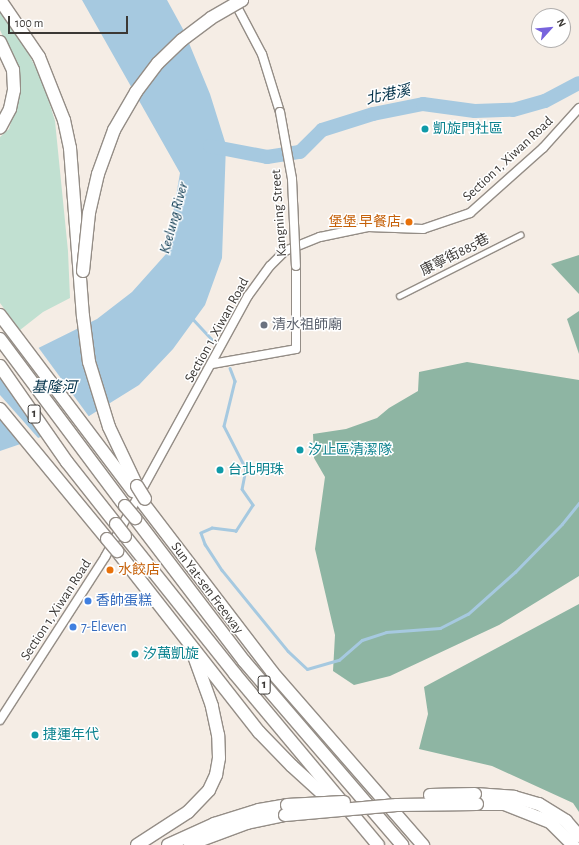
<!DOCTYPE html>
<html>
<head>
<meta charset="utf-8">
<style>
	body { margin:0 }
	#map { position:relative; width:579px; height:845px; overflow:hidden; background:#f5ede5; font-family:"Alegreya Sans","Noto Sans TC",sans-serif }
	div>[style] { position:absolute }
	.green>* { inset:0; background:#c1e0d1 }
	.forest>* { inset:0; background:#8eb5a3 }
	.water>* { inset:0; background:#a6c9e0 }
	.pier>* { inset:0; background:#f5ede5 }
	.stream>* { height:2.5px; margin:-1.25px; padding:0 1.25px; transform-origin:1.25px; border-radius:1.25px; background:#a6c9e0 }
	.river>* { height:14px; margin:-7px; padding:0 7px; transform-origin:7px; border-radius:7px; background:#a6c9e0 }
	.roads { filter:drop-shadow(1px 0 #948d86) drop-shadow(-1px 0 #948d86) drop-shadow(0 1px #948d86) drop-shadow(0 -1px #948d86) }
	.pedestrian>* { height:4.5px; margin:-2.25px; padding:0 2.25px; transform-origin:2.25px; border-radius:2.25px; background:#fff }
	.tertiary>* { height:8px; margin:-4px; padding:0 4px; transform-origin:4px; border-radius:4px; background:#fff }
	.motorway>* { height:12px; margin:-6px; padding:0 6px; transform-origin:6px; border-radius:6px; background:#fff }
	.bridges { filter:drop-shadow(1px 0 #948d86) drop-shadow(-1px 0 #948d86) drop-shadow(0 1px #948d86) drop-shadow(0 -1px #948d86) }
	.tertiary-bridge>* { height:8px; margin:-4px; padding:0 4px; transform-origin:4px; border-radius:4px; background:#fff }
	.motorway-bridge>* { height:12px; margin:-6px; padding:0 6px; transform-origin:6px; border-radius:6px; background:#fff }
	.dots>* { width:11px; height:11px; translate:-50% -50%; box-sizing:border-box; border:2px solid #fff; border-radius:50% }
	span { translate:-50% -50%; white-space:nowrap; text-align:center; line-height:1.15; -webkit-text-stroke:3px #fff; paint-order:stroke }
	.shield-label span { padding:1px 3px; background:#fff; border:1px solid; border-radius:3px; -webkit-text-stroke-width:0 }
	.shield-label { font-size:13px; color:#3b3835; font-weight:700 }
	.culture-label { font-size:14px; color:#0d838f }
	.left { translate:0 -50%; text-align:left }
	.street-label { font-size:14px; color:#3b3835 }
	.food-label { font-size:14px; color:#c56008 }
	.right { translate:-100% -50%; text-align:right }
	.worship-label { font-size:14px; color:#5b616d }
	.shop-label { font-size:14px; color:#366cbe }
	.water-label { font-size:15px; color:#023149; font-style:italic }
	.north { position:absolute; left:531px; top:8px; width:40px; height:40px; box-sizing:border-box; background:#fff; border:1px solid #b1afae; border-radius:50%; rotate:63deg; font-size:11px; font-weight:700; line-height:16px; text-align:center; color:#3b3835 }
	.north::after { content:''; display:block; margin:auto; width:14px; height:18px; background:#7763dd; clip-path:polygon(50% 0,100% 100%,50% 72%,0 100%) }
	.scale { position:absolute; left:8px; top:16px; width:120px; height:18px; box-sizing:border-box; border:2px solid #3b3835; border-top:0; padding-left:5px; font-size:12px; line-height:14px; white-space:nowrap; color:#3b3835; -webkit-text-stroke:3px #fff; paint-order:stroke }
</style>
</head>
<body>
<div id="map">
	<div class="green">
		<div style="clip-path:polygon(0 10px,24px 45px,43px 82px,55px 121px,68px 251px,70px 298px,43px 312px,20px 330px,0 303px,0 137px,9px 129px,20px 92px,16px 64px,0 30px)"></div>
	</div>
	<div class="forest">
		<div style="clip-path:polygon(579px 255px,579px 294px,551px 264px)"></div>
		<div style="clip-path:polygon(579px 311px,579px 354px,567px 319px)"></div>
		<div style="clip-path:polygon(467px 362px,579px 380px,579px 576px,499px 625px,390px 676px,354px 685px,333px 671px,335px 635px,315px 549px,325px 477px,314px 458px,313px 434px,346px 429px,377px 418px,389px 408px,418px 391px,419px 372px)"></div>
		<div style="clip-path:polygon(579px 604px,579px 812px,573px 803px,492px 766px,419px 749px,428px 714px,424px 687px)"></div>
	</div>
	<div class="water">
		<div style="clip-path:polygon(82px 0,167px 0,184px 31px,210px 94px,226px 145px,222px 258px,205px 305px,173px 349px,139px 385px,73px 426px,0 451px,0 367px,97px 319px,132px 292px,166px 254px,180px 173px)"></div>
	</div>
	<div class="pier">
		<div style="clip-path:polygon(38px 347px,90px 418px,73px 428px,45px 437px,0 364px)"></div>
		<div style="clip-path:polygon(0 395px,24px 422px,39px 439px,28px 443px,0 412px)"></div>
	</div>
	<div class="stream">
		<div style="left:193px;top:319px;width:33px;rotate:47deg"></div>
		<div style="left:230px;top:368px;width:14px;rotate:69deg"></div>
		<div style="left:235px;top:381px;width:46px;rotate:103.7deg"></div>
		<div style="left:224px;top:426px;width:48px;rotate:62.9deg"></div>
		<div style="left:246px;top:469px;width:20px;rotate:101deg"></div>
		<div style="left:242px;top:489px;width:19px;rotate:55deg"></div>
		<div style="left:253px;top:505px;width:31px;rotate:123deg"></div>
		<div style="left:236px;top:531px;width:24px;rotate:-173deg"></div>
		<div style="left:212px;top:528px;width:12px;rotate:156deg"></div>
		<div style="left:201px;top:533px;width:12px;rotate:70deg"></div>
		<div style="left:205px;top:544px;width:31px;rotate:57deg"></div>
		<div style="left:222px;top:570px;width:104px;rotate:50.8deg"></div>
		<div style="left:288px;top:651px;width:26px;rotate:43deg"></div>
		<div style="left:307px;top:669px;width:33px;rotate:-16deg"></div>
		<div style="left:339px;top:660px;width:30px;rotate:-41deg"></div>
		<div style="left:362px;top:640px;width:25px;rotate:-18deg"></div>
		<div style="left:386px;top:632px;width:54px;rotate:-4.2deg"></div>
		<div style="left:440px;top:628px;width:31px;rotate:-27deg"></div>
		<div style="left:468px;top:614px;width:63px;rotate:-41.8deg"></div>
		<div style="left:515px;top:572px;width:67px;rotate:-45.6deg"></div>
		<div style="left:562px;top:524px;width:27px;rotate:-51deg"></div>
	</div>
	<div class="river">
		<div style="left:210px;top:146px;width:58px;rotate:10.9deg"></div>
		<div style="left:267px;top:157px;width:33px;rotate:-9deg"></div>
		<div style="left:300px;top:152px;width:31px;rotate:-45deg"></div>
		<div style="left:322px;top:130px;width:53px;rotate:-17.4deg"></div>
		<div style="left:373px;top:114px;width:51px;rotate:-11.3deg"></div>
		<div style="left:423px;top:104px;width:52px;rotate:7.7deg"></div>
		<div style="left:475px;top:111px;width:38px;rotate:-2deg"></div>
		<div style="left:513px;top:110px;width:33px;rotate:-16deg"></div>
		<div style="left:545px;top:101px;width:38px;rotate:-28deg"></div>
	</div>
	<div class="roads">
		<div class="pedestrian">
			<div style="left:399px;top:296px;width:136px;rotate:-26.8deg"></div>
		</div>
		<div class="tertiary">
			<div style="left:234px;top:1px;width:60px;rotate:62.2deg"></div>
			<div style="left:262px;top:54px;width:61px;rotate:72.8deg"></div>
			<div style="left:212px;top:364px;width:85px;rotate:-10.1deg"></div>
			<div style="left:296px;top:349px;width:83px;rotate:-90deg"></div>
			<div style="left:0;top:720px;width:194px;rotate:-57.2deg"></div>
			<div style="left:105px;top:557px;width:298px;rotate:-61.3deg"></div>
			<div style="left:248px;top:296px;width:37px;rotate:-54deg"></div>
			<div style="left:270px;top:266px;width:21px;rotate:-45deg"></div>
			<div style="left:285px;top:251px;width:38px;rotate:-22deg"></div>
			<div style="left:320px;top:237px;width:49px;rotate:-11.8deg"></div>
			<div style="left:368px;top:227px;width:55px;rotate:2.1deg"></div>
			<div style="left:423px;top:229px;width:50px;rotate:-18.8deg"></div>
			<div style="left:470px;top:213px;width:98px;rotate:-41.7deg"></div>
			<div style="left:543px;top:148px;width:54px;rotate:-48deg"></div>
		</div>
		<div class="motorway">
			<div style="left:0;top:0;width:69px;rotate:55.6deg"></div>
			<div style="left:39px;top:57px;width:68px;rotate:68.4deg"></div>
			<div style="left:64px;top:120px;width:29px;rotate:78deg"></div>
			<div style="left:70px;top:148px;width:169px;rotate:85.6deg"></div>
			<div style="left:83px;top:316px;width:46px;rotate:82.6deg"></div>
			<div style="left:89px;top:362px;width:68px;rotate:72.9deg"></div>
			<div style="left:109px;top:427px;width:65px;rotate:64.6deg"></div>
			<div style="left:0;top:42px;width:31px;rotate:65deg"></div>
			<div style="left:13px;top:70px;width:20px;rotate:87deg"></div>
			<div style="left:14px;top:90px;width:19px;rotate:102deg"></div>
			<div style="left:10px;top:109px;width:21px;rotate:118deg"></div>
			<div style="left:0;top:315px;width:221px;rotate:52.9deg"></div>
			<div style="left:0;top:339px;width:209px;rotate:53.2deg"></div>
			<div style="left:0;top:366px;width:117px;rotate:55.1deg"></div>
			<div style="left:67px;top:462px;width:79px;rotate:51.7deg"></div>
			<div style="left:0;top:409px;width:168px;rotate:50.5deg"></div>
			<div style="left:143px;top:503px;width:213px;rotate:52.6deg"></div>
			<div style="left:272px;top:672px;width:230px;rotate:48.9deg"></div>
			<div style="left:135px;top:518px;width:180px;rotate:52.7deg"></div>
			<div style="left:244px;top:661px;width:243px;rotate:49.3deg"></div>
			<div style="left:125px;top:536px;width:176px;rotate:51.4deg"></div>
			<div style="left:235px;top:674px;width:223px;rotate:50.1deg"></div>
			<div style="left:117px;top:551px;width:230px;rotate:51.9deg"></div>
			<div style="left:259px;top:732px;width:47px;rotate:45.9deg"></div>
			<div style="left:292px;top:766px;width:61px;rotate:42.3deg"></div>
			<div style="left:475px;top:794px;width:39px;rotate:4deg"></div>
			<div style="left:514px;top:797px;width:26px;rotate:16deg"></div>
			<div style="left:539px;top:804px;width:32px;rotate:32deg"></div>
			<div style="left:566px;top:821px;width:20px;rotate:49deg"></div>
			<div style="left:477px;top:804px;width:27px"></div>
			<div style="left:504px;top:804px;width:49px;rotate:21.4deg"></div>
			<div style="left:550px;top:822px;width:33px;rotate:45deg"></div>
			<div style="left:190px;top:844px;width:61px;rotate:-20.2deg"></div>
			<div style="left:247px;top:823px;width:39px;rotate:-12deg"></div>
			<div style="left:137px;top:845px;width:61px;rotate:-32.9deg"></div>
			<div style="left:188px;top:812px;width:30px;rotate:-46deg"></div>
			<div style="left:209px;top:790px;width:17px;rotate:-65deg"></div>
			<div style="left:216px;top:775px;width:17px;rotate:-80deg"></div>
			<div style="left:219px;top:758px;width:23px;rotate:-92deg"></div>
			<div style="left:218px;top:735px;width:30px;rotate:-102deg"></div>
			<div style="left:212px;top:706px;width:53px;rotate:-109.8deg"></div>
			<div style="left:168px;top:845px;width:51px;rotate:-24.5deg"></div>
			<div style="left:214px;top:824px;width:47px;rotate:-17.3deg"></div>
			<div style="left:259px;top:810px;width:28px;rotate:-10deg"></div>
		</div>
	</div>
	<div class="bridges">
		<div class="tertiary-bridge">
			<div style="left:280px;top:112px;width:68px;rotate:79.8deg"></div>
			<div style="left:292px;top:179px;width:87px;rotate:87.4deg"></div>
		</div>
		<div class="motorway-bridge">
			<div style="left:83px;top:271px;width:58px;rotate:-84.1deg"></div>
			<div style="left:89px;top:213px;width:40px;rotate:-77deg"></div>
			<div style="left:98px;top:174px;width:47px;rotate:-70deg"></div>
			<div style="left:114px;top:130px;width:44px;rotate:-59.9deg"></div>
			<div style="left:136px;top:92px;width:36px;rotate:-53deg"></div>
			<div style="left:158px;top:63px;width:33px;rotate:-44deg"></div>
			<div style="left:182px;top:40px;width:36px;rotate:-37deg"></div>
			<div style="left:211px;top:18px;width:36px;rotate:-30deg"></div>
			<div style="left:137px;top:486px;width:15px;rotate:58deg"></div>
			<div style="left:125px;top:506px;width:16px;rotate:50deg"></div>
			<div style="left:116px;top:524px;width:15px;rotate:53deg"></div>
			<div style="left:107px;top:539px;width:16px;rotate:50deg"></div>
			<div style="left:430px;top:795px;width:45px;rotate:-1.3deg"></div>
			<div style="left:287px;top:805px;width:57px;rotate:-3deg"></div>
			<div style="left:285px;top:815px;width:112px;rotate:-5.1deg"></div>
			<div style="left:397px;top:805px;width:80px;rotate:-0.7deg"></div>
		</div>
	</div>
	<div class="dots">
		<div style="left:425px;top:129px;background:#0f9aa8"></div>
		<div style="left:409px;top:222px;background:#e8710a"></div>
		<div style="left:264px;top:325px;background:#6b7280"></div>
		<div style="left:300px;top:450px;background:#0f9aa8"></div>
		<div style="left:220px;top:470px;background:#0f9aa8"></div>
		<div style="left:110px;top:570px;background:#e8710a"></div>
		<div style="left:88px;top:601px;background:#3f7fe0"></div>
		<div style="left:73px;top:627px;background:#3f7fe0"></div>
		<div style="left:135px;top:654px;background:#0f9aa8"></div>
		<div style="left:35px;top:735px;background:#0f9aa8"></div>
	</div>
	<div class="shield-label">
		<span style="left:34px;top:414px">1</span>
		<span style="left:264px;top:685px">1</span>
	</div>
	<div class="culture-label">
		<span class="left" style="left:433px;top:129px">凱旋門社區</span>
		<span class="left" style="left:308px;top:450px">汐止區清潔隊</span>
		<span class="left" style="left:228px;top:470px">台北明珠</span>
		<span class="left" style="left:143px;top:654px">汐萬凱旋</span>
		<span class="left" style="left:43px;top:735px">捷運年代</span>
	</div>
	<div class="street-label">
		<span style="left:508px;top:159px;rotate:-43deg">Section 1, Xiwan Road</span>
		<span style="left:279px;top:213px;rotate:-94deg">Kangning Street</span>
		<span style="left:455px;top:255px;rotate:-27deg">康寧街885巷</span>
		<span style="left:217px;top:330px;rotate:-61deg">Section 1, Xiwan Road</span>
		<span style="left:207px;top:588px;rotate:53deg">Sun Yat-sen Freeway</span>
		<span style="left:56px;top:610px;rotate:-57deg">Section 1, Xiwan Road</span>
	</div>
	<div class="food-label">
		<span class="right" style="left:401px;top:222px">堡堡 早餐店</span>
		<span class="left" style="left:118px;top:570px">水餃店</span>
	</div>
	<div class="worship-label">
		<span class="left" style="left:272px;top:325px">清水祖師廟</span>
	</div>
	<div class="shop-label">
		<span class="left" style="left:96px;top:601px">香帥蛋糕</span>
		<span class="left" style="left:81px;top:627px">7-Eleven</span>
	</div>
	<div class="water-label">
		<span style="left:388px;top:95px;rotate:-12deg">北港溪</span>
		<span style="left:174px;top:218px;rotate:-75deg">Keelung River</span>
		<span style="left:54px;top:388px">基隆河</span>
	</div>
	<div class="north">N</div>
	<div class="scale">100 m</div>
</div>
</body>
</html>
